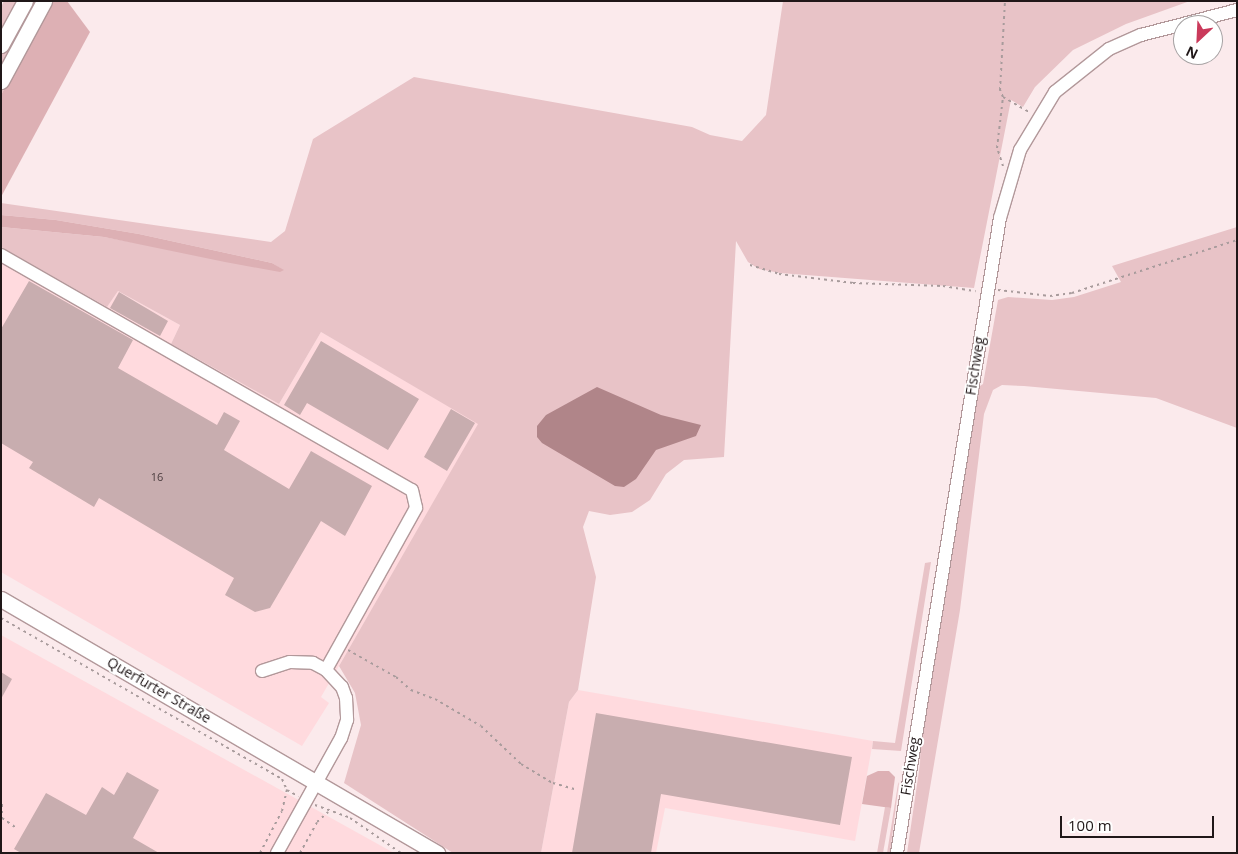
<!DOCTYPE html>
<html>
<head>
<meta charset="utf-8">
<style>
	body { margin:0 }
	#map { position:relative; width:1238px; height:854px; overflow:hidden; background:#fbeaec; font-family:"Open Sans",sans-serif }
	div>[style] { position:absolute }
	.built>* { inset:0; background:#ffdade }
	.green>* { inset:0; background:#e8c3c7 }
	.forest>* { inset:0; background:#ddb0b4 }
	.water>* { inset:0; background:#b08589 }
	.building>* { inset:0; background:#c8adaf }
	.path>* { height:2px; margin-top:-1px; transform-origin:0; background:repeating-linear-gradient(90deg,#a89b9c 0 2.5px,transparent 0 6.5px) }
	.roads { filter:drop-shadow(1px 0 #b2989a) drop-shadow(-1px 0 #b2989a) drop-shadow(0 1px #b2989a) drop-shadow(0 -1px #b2989a) }
	.minor>* { height:12px; margin:-6px; padding:0 6px; transform-origin:6px; border-radius:6px; background:#fff }
	.major>* { height:15px; margin:-7.5px; padding:0 7.5px; transform-origin:7.5px; border-radius:7.5px; background:#fff }
	span { translate:-50% -50%; white-space:nowrap; text-align:center; line-height:1.15; -webkit-text-stroke:4px #fff; paint-order:stroke }
	.number-label { font-size:11px; color:#4a3c3e }
	.number-label span { -webkit-text-stroke-width:0 }
	.street-label { font-size:14px; color:#201718 }
	.frame { position:absolute; inset:0; border:2px solid #201718; pointer-events:none }
	.north { position:absolute; left:1173px; top:15px; width:50px; height:50px; box-sizing:border-box; background:#fff; border:1px solid #a6a2a3; border-radius:50%; rotate:205deg; font-size:14px; font-weight:700; line-height:20px; text-align:center; color:#201718 }
	.north::after { content:''; display:block; margin:auto; width:18px; height:22px; background:#ca3a5b; clip-path:polygon(50% 0,100% 100%,50% 72%,0 100%) }
	.scale { position:absolute; left:1060px; top:816px; width:154px; height:22px; box-sizing:border-box; border:2px solid #201718; border-top:0; padding-left:6px; font-size:15px; line-height:18px; white-space:nowrap; color:#201718; -webkit-text-stroke:4px #fff; paint-order:stroke }
</style>
</head>
<body>
<div id="map">
	<div class="built">
		<div style="clip-path:polygon(1px 247px,107px 307px,118px 291px,180px 325px,171px 344px,279px 404px,321px 332px,479px 424px,321px 697px,329px 703px,302px 746px,1px 572px)"></div>
		<div style="clip-path:polygon(1px 635px,394px 853px,1px 853px)"></div>
		<div style="clip-path:polygon(578px 690px,873px 741px,855px 841px,665px 808px,656px 853px,541px 853px,569px 702px)"></div>
	</div>
	<div class="green">
		<div style="clip-path:polygon(4px 1px,53px 1px,1px 95px,1px 7px)"></div>
		<div style="clip-path:polygon(783px 1px,1190px 1px,1126px 24px,1073px 50px,1035px 87px,1023px 107px,1011px 100px,974px 288px,780px 273px,759px 269px,748px 262px,736px 241px,724px 457px,684px 460px,666px 474px,650px 500px,632px 512px,610px 515px,589px 511px,583px 527px,596px 577px,578px 690px,569px 702px,541px 853px,453px 853px,344px 783px,361px 725px,355px 693px,339px 666px,478px 424px,321px 332px,279px 404px,171px 344px,180px 325px,118px 291px,107px 307px,1px 247px,1px 227px,104px 237px,283px 270px,272px 263px,139px 234px,56px 220px,1px 215px,1px 203px,271px 242px,285px 231px,313px 139px,414px 77px,692px 127px,710px 135px,742px 141px,766px 115px)"></div>
		<div style="clip-path:polygon(1237px 227px,1237px 428px,1156px 398px,1024px 386px,1002px 385px,993px 390px,984px 414px,960px 610px,919px 853px,907px 853px,920px 764px,921px 722px,977px 388px,983px 384px,998px 300px,1008px 297px,1052px 300px,1074px 297px,1121px 282px,1112px 266px)"></div>
		<div style="clip-path:polygon(931px 562px,901px 751px,872px 749px,873px 741px,895px 743px,925px 563px)"></div>
		<div style="clip-path:polygon(899px 782px,890px 853px,887px 853px,898px 784px)"></div>
		<div style="clip-path:polygon(885px 807px,891px 808px,883px 853px,877px 853px)"></div>
	</div>
	<div class="forest">
		<div style="clip-path:polygon(53px 1px,67px 1px,90px 32px,1px 197px,1px 95px)"></div>
		<div style="clip-path:polygon(1px 215px,56px 220px,139px 234px,272px 263px,284px 270px,280px 272px,225px 262px,104px 237px,1px 227px)"></div>
		<div style="clip-path:polygon(878px 771px,889px 771px,895px 777px,891px 808px,862px 804px,867px 776px)"></div>
	</div>
	<div class="water">
		<div style="clip-path:polygon(597px 387px,661px 415px,701px 425px,696px 436px,656px 450px,636px 479px,624px 487px,615px 486px,542px 443px,537px 437px,537px 426px,546px 415px)"></div>
	</div>
	<div class="building">
		<div style="clip-path:polygon(29px 281px,133px 340px,118px 368px,217px 425px,224px 412px,240px 421px,224px 450px,289px 489px,311px 451px,372px 486px,345px 536px,321px 521px,270px 608px,255px 612px,225px 595px,234px 578px,99px 498px,94px 507px,29px 468px,33px 462px,1px 443px,1px 329px)"></div>
		<div style="clip-path:polygon(119px 292px,168px 321px,160px 336px,110px 308px)"></div>
		<div style="clip-path:polygon(321px 341px,419px 399px,388px 450px,307px 403px,300px 415px,284px 405px)"></div>
		<div style="clip-path:polygon(451px 409px,475px 423px,447px 471px,424px 457px)"></div>
		<div style="clip-path:polygon(1px 672px,12px 679px,1px 699px)"></div>
		<div style="clip-path:polygon(596px 713px,852px 757px,840px 825px,661px 794px,651px 853px,572px 853px)"></div>
		<div style="clip-path:polygon(127px 772px,159px 790px,133px 838px,159px 853px,21px 853px,14px 849px,46px 793px,86px 815px,102px 787px,114px 795px)"></div>
	</div>
	<div class="path">
		<div style="left:1003px;top:97px;width:30px;rotate:30deg"></div>
		<div style="left:1003px;top:166px;width:19px;rotate:-108deg"></div>
		<div style="left:997px;top:148px;width:51px;rotate:-83.3deg"></div>
		<div style="left:1003px;top:97px;width:8px;rotate:-113deg"></div>
		<div style="left:1000px;top:90px;width:89px;rotate:-86.8deg"></div>
		<div style="left:750px;top:265px;width:30px;rotate:17deg"></div>
		<div style="left:779px;top:274px;width:75px;rotate:6.9deg"></div>
		<div style="left:853px;top:283px;width:90px;rotate:1.9deg"></div>
		<div style="left:943px;top:286px;width:33px;rotate:9deg"></div>
		<div style="left:998px;top:290px;width:52px;rotate:6.6deg"></div>
		<div style="left:1050px;top:296px;width:22px;rotate:-8deg"></div>
		<div style="left:1072px;top:293px;width:173px;rotate:-17.8deg"></div>
		<div style="left:1px;top:618px;width:324px;rotate:29.8deg"></div>
		<div style="left:282px;top:779px;width:12px;rotate:66deg"></div>
		<div style="left:287px;top:790px;width:13px;rotate:29deg"></div>
		<div style="left:348px;top:650px;width:55px;rotate:29.4deg"></div>
		<div style="left:396px;top:677px;width:20px;rotate:41deg"></div>
		<div style="left:411px;top:690px;width:26px;rotate:21deg"></div>
		<div style="left:435px;top:699px;width:53px;rotate:30.4deg"></div>
		<div style="left:481px;top:726px;width:55px;rotate:43.5deg"></div>
		<div style="left:521px;top:764px;width:37px;rotate:31deg"></div>
		<div style="left:553px;top:783px;width:22px;rotate:16deg"></div>
		<div style="left:2px;top:804px;width:14px;rotate:90deg"></div>
		<div style="left:2px;top:818px;width:16px;rotate:35deg"></div>
		<div style="left:315px;top:805px;width:37px;rotate:20deg"></div>
		<div style="left:350px;top:818px;width:62px;rotate:34.5deg"></div>
		<div style="left:260px;top:853px;width:47px;rotate:-62.4deg"></div>
		<div style="left:282px;top:811px;width:22px;rotate:-77deg"></div>
		<div style="left:300px;top:853px;width:35px;rotate:-61deg"></div>
		<div style="left:317px;top:822px;width:15px;rotate:-42deg"></div>
	</div>
	<div class="roads">
		<div class="minor">
			<div style="left:1px;top:255px;width:473px;rotate:29.8deg"></div>
			<div style="left:412px;top:490px;width:18px;rotate:77deg"></div>
			<div style="left:416px;top:508px;width:185px;rotate:119.1deg"></div>
			<div style="left:262px;top:671px;width:29px;rotate:-18deg"></div>
			<div style="left:290px;top:662px;width:23px;rotate:2deg"></div>
			<div style="left:313px;top:663px;width:15px;rotate:28deg"></div>
			<div style="left:326px;top:670px;width:23px;rotate:47deg"></div>
			<div style="left:342px;top:687px;width:12px;rotate:70deg"></div>
			<div style="left:346px;top:698px;width:22px;rotate:87deg"></div>
			<div style="left:347px;top:720px;width:19px;rotate:108deg"></div>
			<div style="left:341px;top:738px;width:132px;rotate:119.1deg"></div>
			<div style="left:897px;top:853px;width:643px;rotate:-80.79deg"></div>
			<div style="left:1000px;top:218px;width:71px;rotate:-73.6deg"></div>
			<div style="left:1020px;top:150px;width:68px;rotate:-58.9deg"></div>
			<div style="left:1055px;top:92px;width:69px;rotate:-38.5deg"></div>
			<div style="left:1109px;top:49px;width:35px;rotate:-24deg"></div>
			<div style="left:1141px;top:35px;width:99px;rotate:-14.6deg"></div>
		</div>
		<div class="major">
			<div style="left:1px;top:45px;width:50px;rotate:-61.4deg"></div>
			<div style="left:1px;top:81px;width:91px;rotate:-61.7deg"></div>
			<div style="left:1px;top:599px;width:505px;rotate:30.22deg"></div>
		</div>
	</div>
	<div class="number-label">
		<span style="left:157px;top:477px">16</span>
	</div>
	<div class="street-label">
		<span style="left:975px;top:366px;rotate:-81deg">Fischweg</span>
		<span style="left:159px;top:690px;rotate:30deg">Querfurter Straße</span>
		<span style="left:910px;top:766px;rotate:-81deg">Fischweg</span>
	</div>
	<div class="frame"></div>
	<div class="north">N</div>
	<div class="scale">100 m</div>
</div>
</body>
</html>
